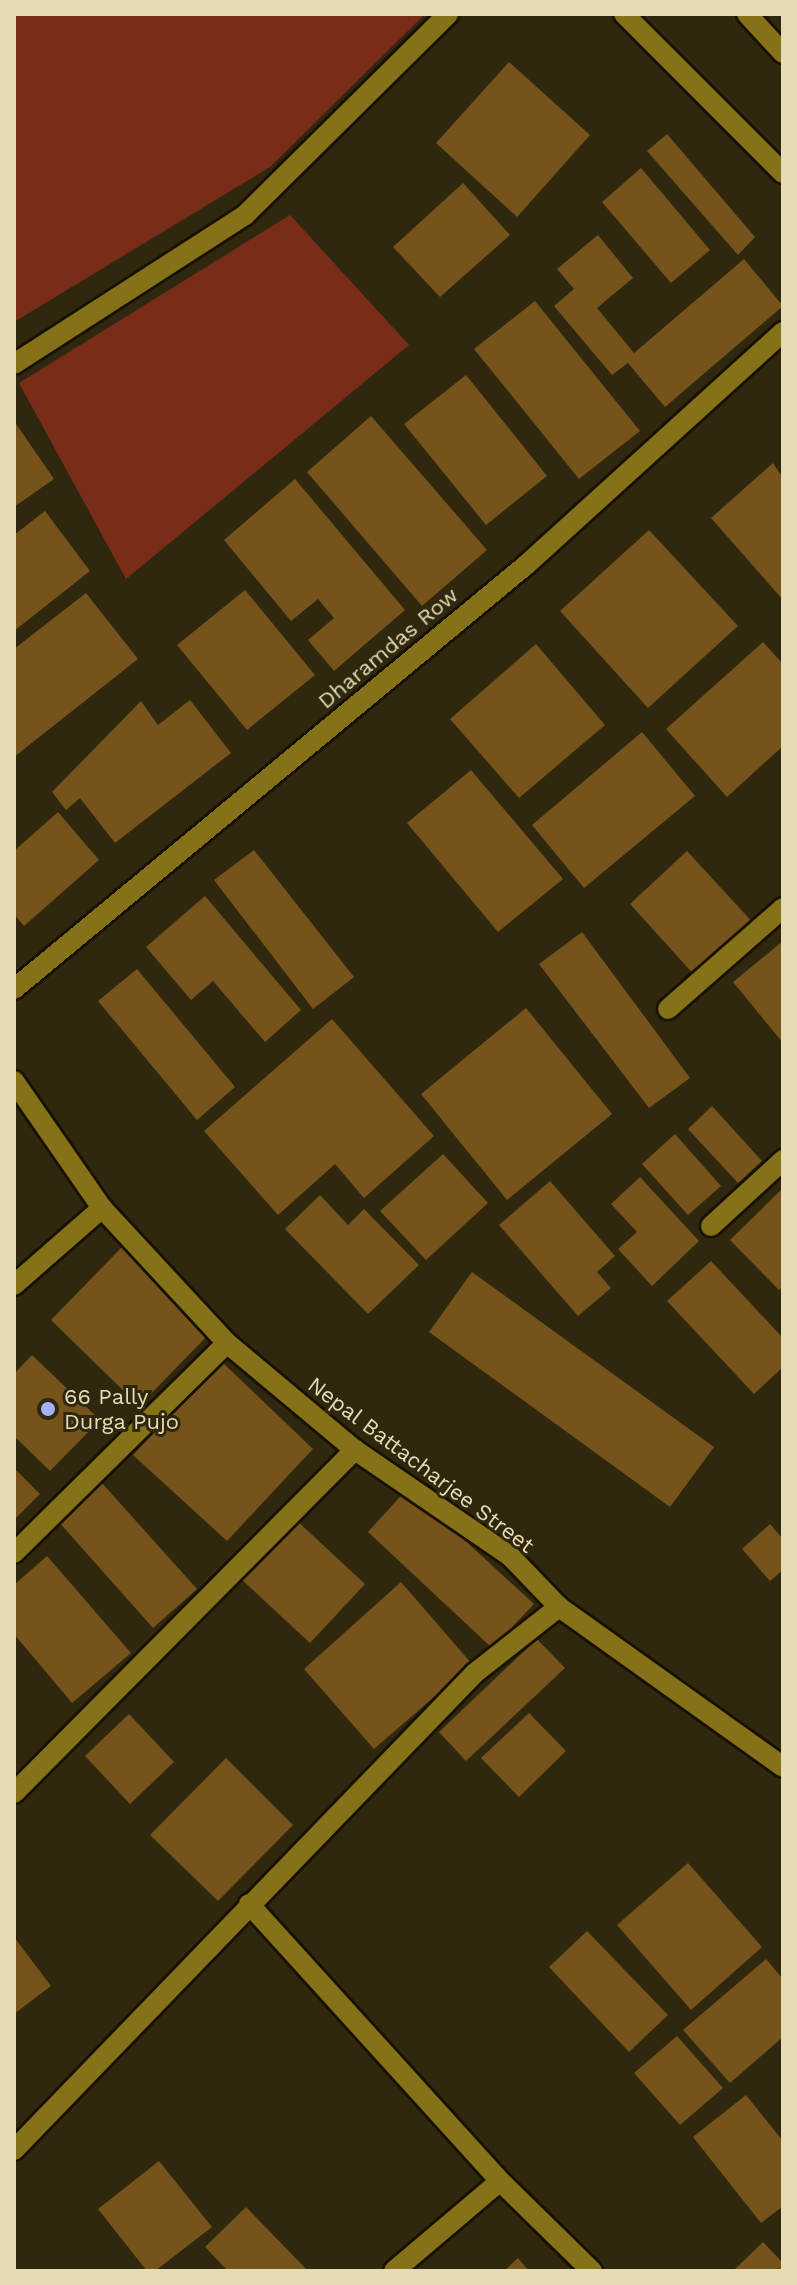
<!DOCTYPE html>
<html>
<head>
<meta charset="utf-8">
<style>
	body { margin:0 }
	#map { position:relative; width:797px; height:2285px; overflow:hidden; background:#2f280e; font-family:"Work Sans",sans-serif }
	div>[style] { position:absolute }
	.green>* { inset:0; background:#792d19 }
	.building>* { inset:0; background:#75531b }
	.roads { filter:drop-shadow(2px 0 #171100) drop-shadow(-2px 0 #171100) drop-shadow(0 2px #171100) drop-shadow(0 -2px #171100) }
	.lane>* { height:20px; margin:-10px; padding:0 10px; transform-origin:10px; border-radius:10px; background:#857117 }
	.street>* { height:20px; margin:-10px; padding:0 10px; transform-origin:10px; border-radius:10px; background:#857117 }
	.secondary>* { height:20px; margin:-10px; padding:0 10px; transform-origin:10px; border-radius:10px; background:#857117 }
	.dots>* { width:22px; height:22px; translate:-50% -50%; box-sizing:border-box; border:4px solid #2f280e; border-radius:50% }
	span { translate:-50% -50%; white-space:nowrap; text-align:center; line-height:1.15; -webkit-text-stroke:6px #2f280e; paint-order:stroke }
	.street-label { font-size:22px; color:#e5dbb4 }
	.poi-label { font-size:22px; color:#e5dbb4 }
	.left { translate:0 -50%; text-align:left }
	.frame { position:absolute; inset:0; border:16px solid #e5dbb4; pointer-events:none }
</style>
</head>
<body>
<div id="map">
	<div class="green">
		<div style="clip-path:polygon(425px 14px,270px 167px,14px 322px,15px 14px)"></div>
		<div style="clip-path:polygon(290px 215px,409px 345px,126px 579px,19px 383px)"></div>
	</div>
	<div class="building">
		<div style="clip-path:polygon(509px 62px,590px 135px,517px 217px,436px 143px)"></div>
		<div style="clip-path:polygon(667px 134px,755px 237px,738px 255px,647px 151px)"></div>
		<div style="clip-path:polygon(641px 168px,710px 250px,671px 283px,602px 202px)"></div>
		<div style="clip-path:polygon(463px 183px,510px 235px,440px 297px,393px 247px)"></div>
		<div style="clip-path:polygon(598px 235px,633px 278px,597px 308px,634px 353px,744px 259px,783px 306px,665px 407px,628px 363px,612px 375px,554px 306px,574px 289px,557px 269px)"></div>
		<div style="clip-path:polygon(535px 301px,640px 431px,579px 479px,474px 349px)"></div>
		<div style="clip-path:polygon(466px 375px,547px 476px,486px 525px,404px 424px)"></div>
		<div style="clip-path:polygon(371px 416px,487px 550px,422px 606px,307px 472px)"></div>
		<div style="clip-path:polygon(14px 421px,54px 479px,14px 507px)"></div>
		<div style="clip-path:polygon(773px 463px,783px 478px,783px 600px,711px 518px)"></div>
		<div style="clip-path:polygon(295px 479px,405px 610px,334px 671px,308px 640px,334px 618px,318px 599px,291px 621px,224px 540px)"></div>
		<div style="clip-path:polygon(45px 511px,90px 571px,14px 631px,14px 535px)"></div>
		<div style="clip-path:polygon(649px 530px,738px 626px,648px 708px,560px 611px)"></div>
		<div style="clip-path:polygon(245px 590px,315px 675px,247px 730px,177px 645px)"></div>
		<div style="clip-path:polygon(86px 593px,138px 659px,14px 757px,14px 649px)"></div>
		<div style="clip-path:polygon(763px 642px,783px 664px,783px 746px,727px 797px,666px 729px)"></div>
		<div style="clip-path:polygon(536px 644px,605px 725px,519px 798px,450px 719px)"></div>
		<div style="clip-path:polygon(190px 700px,231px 753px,115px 843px,80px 798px,66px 810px,52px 792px,141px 701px,158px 725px)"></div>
		<div style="clip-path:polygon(642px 732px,695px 796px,584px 888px,532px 825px)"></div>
		<div style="clip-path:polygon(471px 770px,563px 879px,498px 932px,407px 823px)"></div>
		<div style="clip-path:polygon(58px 812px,99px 860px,24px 926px,14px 914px,14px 851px)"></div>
		<div style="clip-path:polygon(254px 850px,354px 977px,313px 1009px,214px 880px)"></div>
		<div style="clip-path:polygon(687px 851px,756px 926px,698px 979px,630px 904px)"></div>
		<div style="clip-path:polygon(205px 896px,301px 1010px,265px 1042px,213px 981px,191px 1000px,146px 947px)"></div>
		<div style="clip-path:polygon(582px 932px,690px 1078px,649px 1108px,539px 964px)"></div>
		<div style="clip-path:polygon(783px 941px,783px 1043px,733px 982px)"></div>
		<div style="clip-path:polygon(137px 969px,235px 1087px,197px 1120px,98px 1001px)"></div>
		<div style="clip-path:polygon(526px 1008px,612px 1114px,507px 1200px,421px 1094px)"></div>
		<div style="clip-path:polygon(332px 1019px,434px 1136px,364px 1198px,335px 1164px,278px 1215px,204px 1131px)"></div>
		<div style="clip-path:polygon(712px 1106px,762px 1161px,738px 1183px,688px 1129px)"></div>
		<div style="clip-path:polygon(675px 1134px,721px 1186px,688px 1215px,642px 1164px)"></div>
		<div style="clip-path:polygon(443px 1154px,488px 1203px,426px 1260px,380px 1211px)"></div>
		<div style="clip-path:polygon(640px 1177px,699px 1241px,652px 1286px,618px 1249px,637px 1232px,611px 1204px)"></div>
		<div style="clip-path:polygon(550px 1181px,615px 1256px,597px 1272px,611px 1288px,578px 1316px,499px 1225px)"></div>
		<div style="clip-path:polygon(783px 1188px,783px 1287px,779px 1290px,730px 1240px)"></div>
		<div style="clip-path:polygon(320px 1195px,348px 1225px,364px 1209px,419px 1265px,368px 1314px,285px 1229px)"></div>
		<div style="clip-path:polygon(123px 1246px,211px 1332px,139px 1406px,51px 1320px)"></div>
		<div style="clip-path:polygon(711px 1261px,783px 1338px,783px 1367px,754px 1394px,667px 1301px)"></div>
		<div style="clip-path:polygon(472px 1272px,714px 1447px,670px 1507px,429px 1332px)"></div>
		<div style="clip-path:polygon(32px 1355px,100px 1420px,50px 1471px,14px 1436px,14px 1374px)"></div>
		<div style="clip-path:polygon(221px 1361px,313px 1449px,227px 1541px,133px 1455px)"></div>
		<div style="clip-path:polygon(14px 1468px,40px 1494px,14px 1520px)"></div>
		<div style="clip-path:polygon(101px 1482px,197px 1589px,153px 1628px,58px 1521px)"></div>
		<div style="clip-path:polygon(408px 1488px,534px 1604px,492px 1648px,368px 1532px)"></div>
		<div style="clip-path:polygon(294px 1518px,365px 1584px,310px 1643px,239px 1577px)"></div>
		<div style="clip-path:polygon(770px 1524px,783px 1539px,783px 1570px,770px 1581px,742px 1549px)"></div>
		<div style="clip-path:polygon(47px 1556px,131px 1653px,72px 1703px,14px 1634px,14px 1585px)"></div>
		<div style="clip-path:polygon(401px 1582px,472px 1664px,374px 1749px,304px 1669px)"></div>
		<div style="clip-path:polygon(537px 1639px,565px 1668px,466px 1761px,439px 1732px)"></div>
		<div style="clip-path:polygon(529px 1713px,566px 1751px,519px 1797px,481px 1758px)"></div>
		<div style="clip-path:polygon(129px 1714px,174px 1762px,130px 1804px,85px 1756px)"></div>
		<div style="clip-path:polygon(226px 1758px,293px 1825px,218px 1901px,150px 1835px)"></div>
		<div style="clip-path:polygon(688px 1863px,762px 1947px,691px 2010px,617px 1925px)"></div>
		<div style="clip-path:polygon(587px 1931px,668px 2015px,629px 2052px,549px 1967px)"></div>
		<div style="clip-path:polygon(14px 1937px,51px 1986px,14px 2014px)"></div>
		<div style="clip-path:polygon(766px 1959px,783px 1979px,783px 2037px,730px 2083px,683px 2030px)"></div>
		<div style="clip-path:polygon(677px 2036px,723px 2088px,680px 2125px,634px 2073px)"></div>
		<div style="clip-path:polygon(746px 2095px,783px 2141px,783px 2206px,761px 2223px,693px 2137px)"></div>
		<div style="clip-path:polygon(159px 2161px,212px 2227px,155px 2271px,147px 2271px,98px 2209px)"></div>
		<div style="clip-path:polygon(246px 2207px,308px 2271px,228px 2271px,205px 2247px)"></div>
		<div style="clip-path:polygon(763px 2242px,783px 2263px,783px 2271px,733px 2271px)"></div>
		<div style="clip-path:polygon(518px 2258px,529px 2271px,504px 2271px)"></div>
	</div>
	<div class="roads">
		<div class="lane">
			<div style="left:668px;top:1009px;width:153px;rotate:-41.3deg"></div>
			<div style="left:711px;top:1226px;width:98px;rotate:-42.5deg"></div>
		</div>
		<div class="street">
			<div style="left:14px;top:364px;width:275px;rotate:-32.8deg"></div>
			<div style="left:245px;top:215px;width:286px;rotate:-44.7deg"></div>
			<div style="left:14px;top:989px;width:665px;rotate:-39.63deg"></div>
			<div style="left:526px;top:565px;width:347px;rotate:-42.2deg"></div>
			<div style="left:14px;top:1081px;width:155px;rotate:55.3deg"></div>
			<div style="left:102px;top:1208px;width:184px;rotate:47.2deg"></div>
			<div style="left:227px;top:1343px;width:167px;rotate:39.9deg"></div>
			<div style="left:355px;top:1450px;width:188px;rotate:34.4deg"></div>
			<div style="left:510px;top:1556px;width:71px;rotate:46.1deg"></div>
			<div style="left:559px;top:1607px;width:275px;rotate:35.5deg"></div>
			<div style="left:14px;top:1285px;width:117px;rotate:-41.2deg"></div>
			<div style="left:14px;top:1553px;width:299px;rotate:-44.6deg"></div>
			<div style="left:14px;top:1793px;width:484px;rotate:-45.2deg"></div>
			<div style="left:249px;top:1904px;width:374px;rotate:47.8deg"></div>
			<div style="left:500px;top:2181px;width:129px;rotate:44.4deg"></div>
			<div style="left:14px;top:2150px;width:663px;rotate:-45.98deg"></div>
			<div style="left:475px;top:1673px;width:107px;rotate:-38.2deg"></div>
			<div style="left:394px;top:2271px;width:139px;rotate:-40.3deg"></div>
		</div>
		<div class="secondary">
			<div style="left:624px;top:14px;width:225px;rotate:45deg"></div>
			<div style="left:747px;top:14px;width:53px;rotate:47.3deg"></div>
		</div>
	</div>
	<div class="dots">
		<div style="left:48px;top:1409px;background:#a4b2fc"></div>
	</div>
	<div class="street-label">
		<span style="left:388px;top:648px;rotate:-40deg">Dharamdas Row</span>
		<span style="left:421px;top:1465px;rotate:37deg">Nepal Battacharjee Street</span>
	</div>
	<div class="poi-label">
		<span class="left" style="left:64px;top:1409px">66 Pally<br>Durga Pujo</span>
	</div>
	<div class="frame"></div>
</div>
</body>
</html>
